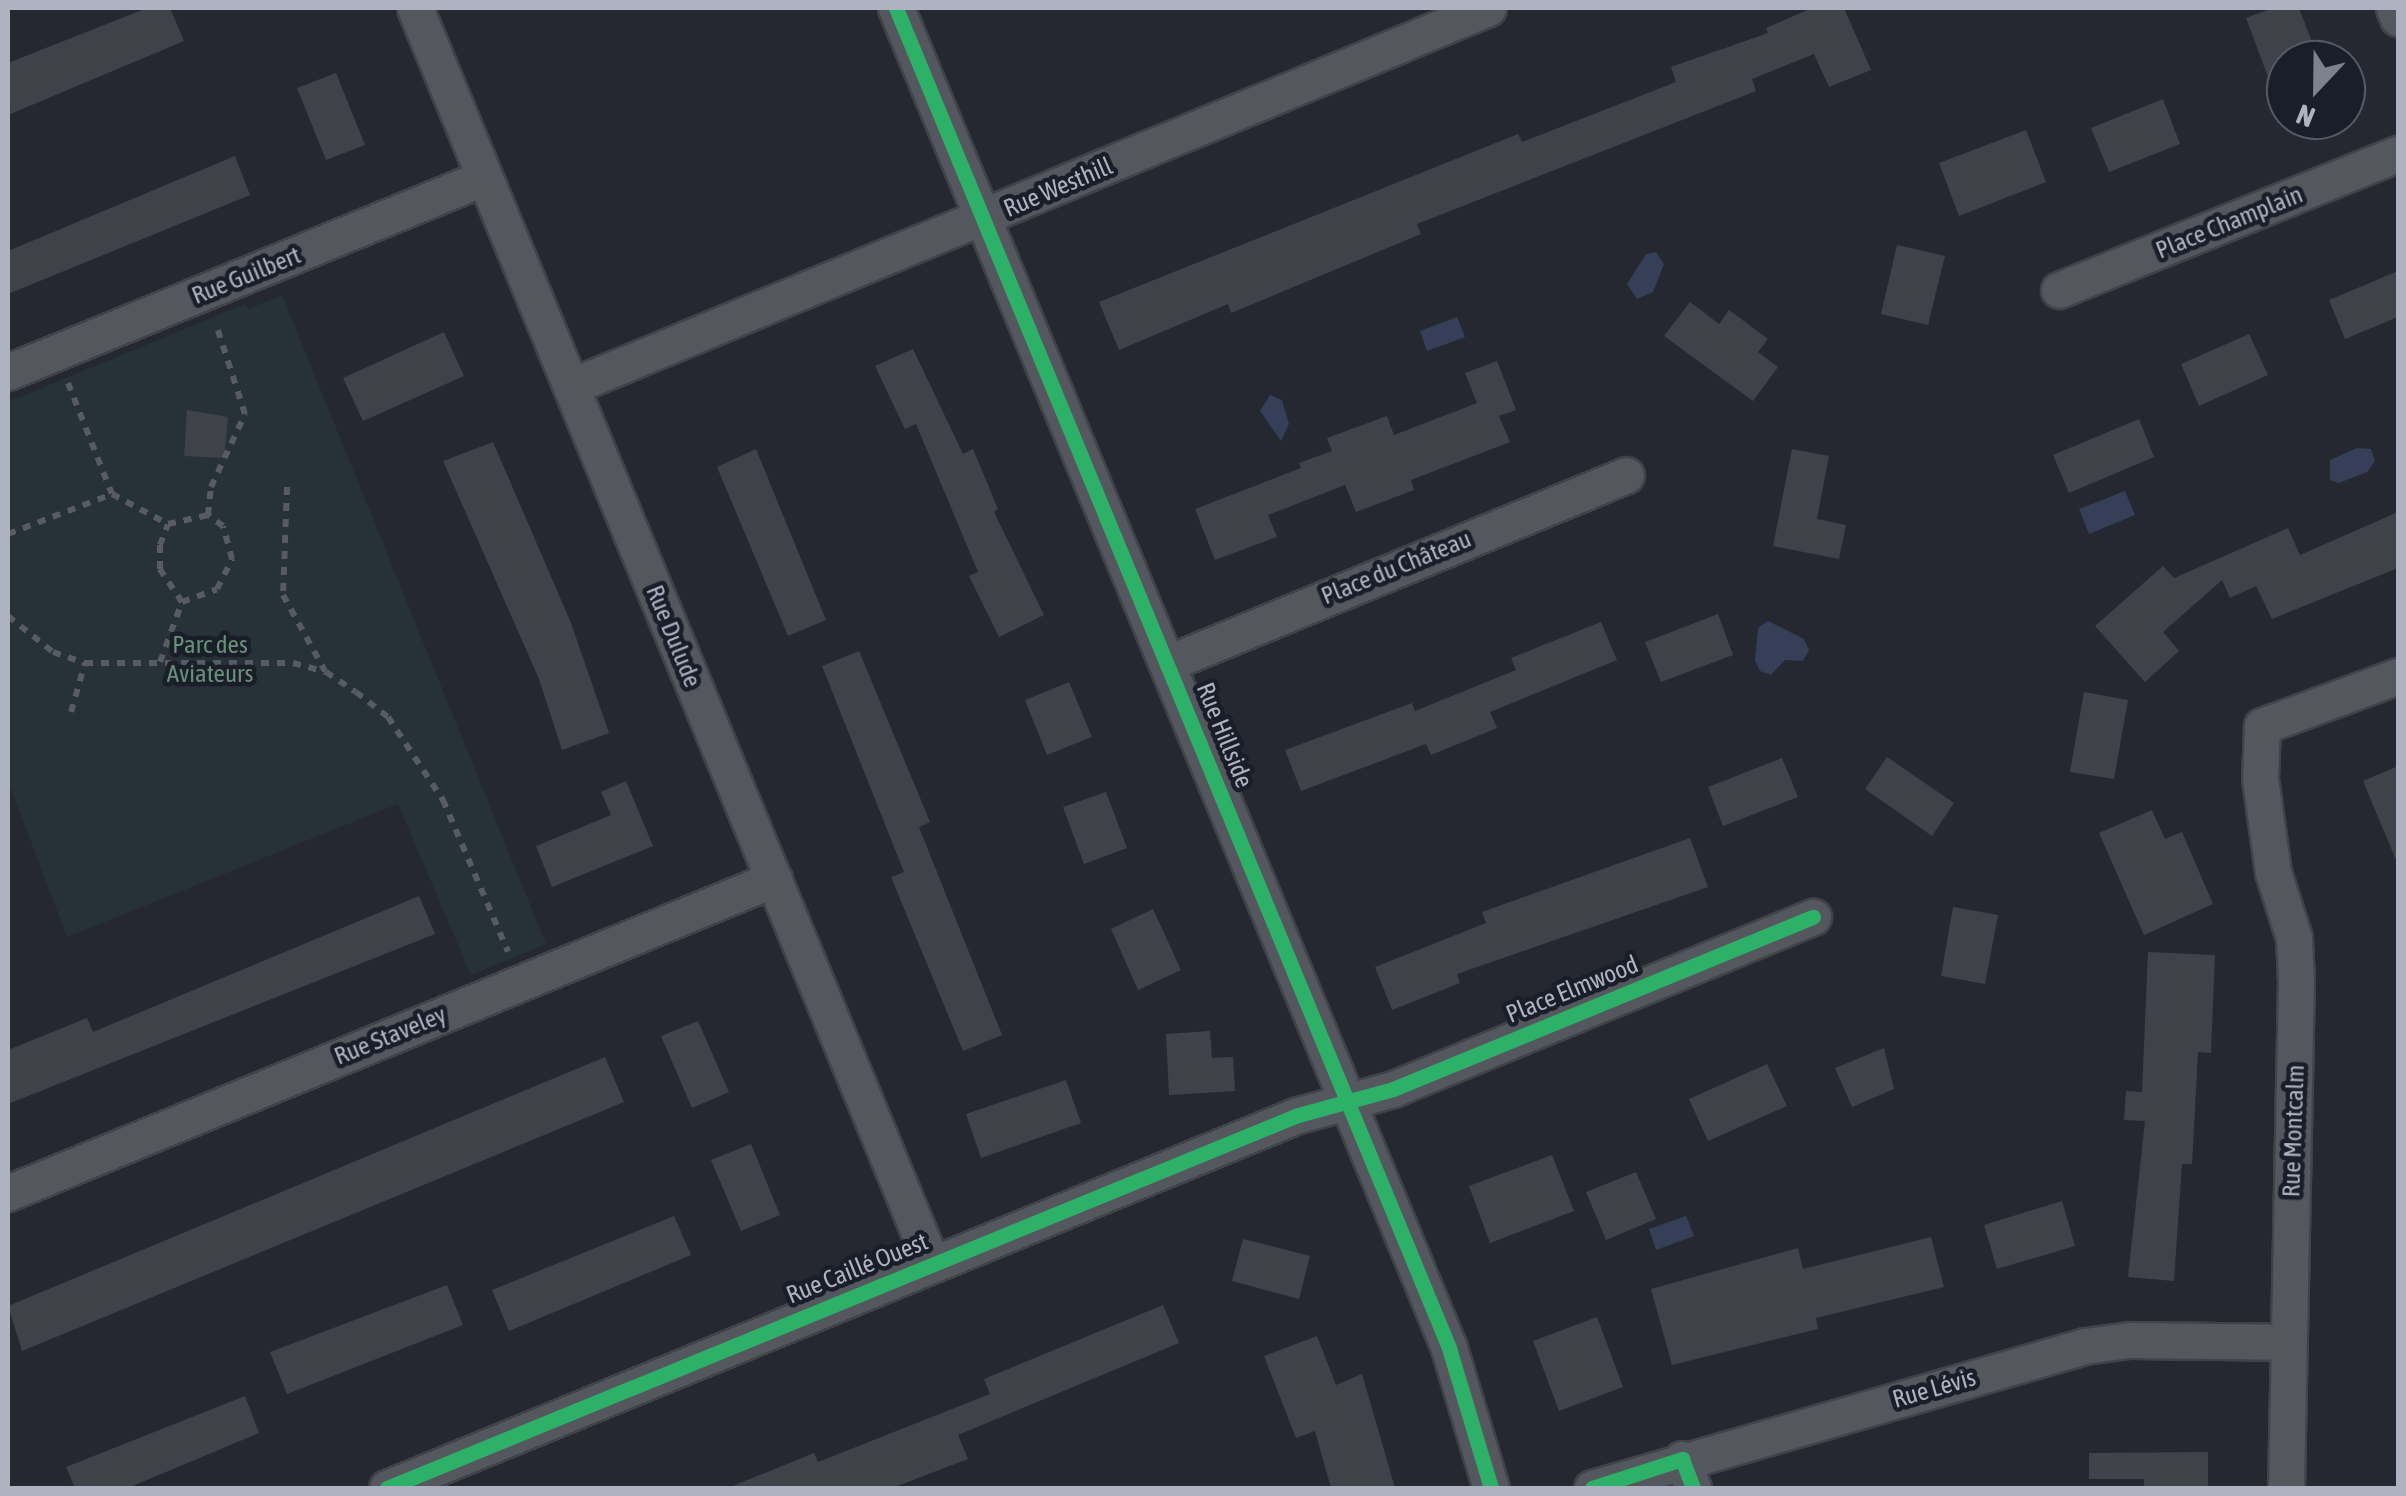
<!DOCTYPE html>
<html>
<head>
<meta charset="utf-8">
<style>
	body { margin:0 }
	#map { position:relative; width:2406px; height:1496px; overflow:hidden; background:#252830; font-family:"Asap Condensed",sans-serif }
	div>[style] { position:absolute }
	.green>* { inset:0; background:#263237 }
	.water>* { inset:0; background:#353f58 }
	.building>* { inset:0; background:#3f4249 }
	.path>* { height:6px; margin-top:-3px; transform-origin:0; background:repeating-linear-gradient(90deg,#585b62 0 8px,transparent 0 16px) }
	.roads { filter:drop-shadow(2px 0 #414349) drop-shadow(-2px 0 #414349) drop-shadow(0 2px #414349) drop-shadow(0 -2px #414349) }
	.street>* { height:35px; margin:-17.5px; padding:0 17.5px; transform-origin:17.5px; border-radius:17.5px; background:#55575e }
	.cycleway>* { height:15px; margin:-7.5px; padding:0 7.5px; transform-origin:7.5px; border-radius:7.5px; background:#2db169 }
	span { translate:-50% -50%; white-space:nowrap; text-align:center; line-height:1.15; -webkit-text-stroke:9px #191e29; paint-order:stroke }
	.street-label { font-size:25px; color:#aeb3c2 }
	.park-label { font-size:25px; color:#689077 }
	.frame { position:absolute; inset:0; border:10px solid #aeb3c2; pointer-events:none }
	.north { position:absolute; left:2266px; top:40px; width:100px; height:100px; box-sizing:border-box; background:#191e29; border:2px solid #555a66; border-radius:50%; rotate:202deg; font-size:28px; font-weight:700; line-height:40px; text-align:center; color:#aeb3c2 }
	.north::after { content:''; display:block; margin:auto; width:35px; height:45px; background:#7e828f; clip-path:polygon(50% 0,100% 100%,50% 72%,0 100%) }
</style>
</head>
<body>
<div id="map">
	<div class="green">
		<div style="clip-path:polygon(282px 295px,546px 944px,471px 975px,398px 804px,67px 937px,8px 781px,8px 402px,245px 304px,248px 309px)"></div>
	</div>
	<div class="water">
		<div style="clip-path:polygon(1646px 254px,1656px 252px,1664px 264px,1653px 292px,1637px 299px,1627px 284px)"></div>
		<div style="clip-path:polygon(1457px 317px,1465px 337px,1427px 351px,1420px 331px)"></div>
		<div style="clip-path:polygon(1270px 395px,1282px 400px,1289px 424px,1281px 441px,1260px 411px)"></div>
		<div style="clip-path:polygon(2357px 448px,2371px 449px,2375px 461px,2367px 472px,2339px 483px,2330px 480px,2330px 460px)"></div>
		<div style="clip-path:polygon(2125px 491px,2135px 515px,2089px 534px,2079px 509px)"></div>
		<div style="clip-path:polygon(1768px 621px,1804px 639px,1809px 650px,1803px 661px,1785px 660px,1771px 675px,1760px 671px,1755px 660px,1758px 628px)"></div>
		<div style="clip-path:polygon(1686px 1216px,1694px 1236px,1656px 1250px,1649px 1229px)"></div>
	</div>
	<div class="building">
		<div style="clip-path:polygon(147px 8px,170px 8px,184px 41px,8px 115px,8px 63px)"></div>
		<div style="clip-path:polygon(1812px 8px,1844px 8px,1871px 70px,1829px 87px,1814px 54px,1752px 79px,1756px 91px,1417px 224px,1421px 234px,1231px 313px,1228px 304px,1119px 350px,1099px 302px,1518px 134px,1522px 142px,1676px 82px,1671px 67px,1768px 33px,1766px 28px)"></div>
		<div style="clip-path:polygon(2273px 8px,2299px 8px,2319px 60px,2286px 60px,2283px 117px,2246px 18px)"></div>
		<div style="clip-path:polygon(336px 73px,365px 145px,326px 160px,297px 88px)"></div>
		<div style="clip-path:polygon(2163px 99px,2180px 144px,2109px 172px,2091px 128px)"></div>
		<div style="clip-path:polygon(2026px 130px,2046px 182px,1959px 216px,1939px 163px)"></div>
		<div style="clip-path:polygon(235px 156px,250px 195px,8px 294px,8px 251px)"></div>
		<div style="clip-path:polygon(1897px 245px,1945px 256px,1928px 325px,1881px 314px)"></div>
		<div style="clip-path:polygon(2398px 271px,2398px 317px,2345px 339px,2329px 300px)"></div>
		<div style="clip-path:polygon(1690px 302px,1719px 324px,1729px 310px,1768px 339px,1758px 352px,1778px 367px,1753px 401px,1664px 336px)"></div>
		<div style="clip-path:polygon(444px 332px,464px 376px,363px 421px,343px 378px)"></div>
		<div style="clip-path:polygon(2249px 334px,2268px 375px,2199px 406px,2181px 364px)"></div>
		<div style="clip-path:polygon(913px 349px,963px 454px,973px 449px,998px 509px,994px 512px,1044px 615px,999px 637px,969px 576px,978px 572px,916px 424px,905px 429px,875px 366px)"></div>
		<div style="clip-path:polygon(1497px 361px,1516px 410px,1499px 416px,1510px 442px,1411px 480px,1414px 490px,1356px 512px,1345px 485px,1268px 515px,1277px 537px,1215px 560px,1195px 509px,1301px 468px,1299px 463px,1332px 451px,1327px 438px,1387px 416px,1394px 435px,1477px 403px,1465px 373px)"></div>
		<div style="clip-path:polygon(187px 410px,228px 417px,224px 458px,184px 456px)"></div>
		<div style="clip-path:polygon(2139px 419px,2154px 457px,2069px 493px,2053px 455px)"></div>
		<div style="clip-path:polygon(493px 442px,571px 623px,609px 733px,562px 750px,539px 679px,443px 461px)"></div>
		<div style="clip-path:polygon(756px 449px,826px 620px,788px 636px,717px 467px)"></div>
		<div style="clip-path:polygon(1792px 449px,1829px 456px,1817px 519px,1846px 525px,1839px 559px,1773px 546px)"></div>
		<div style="clip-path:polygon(2398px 512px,2398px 568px,2272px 619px,2256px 586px,2230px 598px,2222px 580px,2163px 632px,2179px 651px,2145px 682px,2095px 626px,2163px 566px,2174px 578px,2288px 528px,2300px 555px)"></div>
		<div style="clip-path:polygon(1718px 614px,1733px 655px,1661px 682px,1645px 642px)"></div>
		<div style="clip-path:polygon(1601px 622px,1617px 660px,1490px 712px,1497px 728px,1431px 755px,1426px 744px,1301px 791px,1285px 750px,1412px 703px,1415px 711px,1516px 670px,1511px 658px)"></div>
		<div style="clip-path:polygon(859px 651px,930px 822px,919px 827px,1002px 1035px,963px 1051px,891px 877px,904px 872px,822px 666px)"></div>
		<div style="clip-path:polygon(1069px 682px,1092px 737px,1047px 755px,1025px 700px)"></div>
		<div style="clip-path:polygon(2084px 692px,2128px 700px,2114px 779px,2070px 772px)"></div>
		<div style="clip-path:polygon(1887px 757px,1954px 803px,1932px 836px,1865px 789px)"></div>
		<div style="clip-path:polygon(1782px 758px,1798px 797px,1723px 826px,1708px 787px)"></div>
		<div style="clip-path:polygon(2398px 766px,2398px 865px,2363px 781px)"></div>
		<div style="clip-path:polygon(626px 781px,653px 846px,552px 887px,536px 846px,611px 815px,601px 792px)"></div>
		<div style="clip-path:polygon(1106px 792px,1127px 848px,1084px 864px,1063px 807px)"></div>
		<div style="clip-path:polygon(2152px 810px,2165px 839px,2182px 832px,2213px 904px,2144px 935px,2099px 833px)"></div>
		<div style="clip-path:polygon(1690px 838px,1708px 887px,1457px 974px,1460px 983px,1392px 1010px,1375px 967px,1486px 923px,1482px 912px)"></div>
		<div style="clip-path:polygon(419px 896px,435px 934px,8px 1104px,8px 1050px,87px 1018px,93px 1032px)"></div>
		<div style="clip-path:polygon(1953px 907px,1998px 915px,1985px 984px,1941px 976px)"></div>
		<div style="clip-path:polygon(1153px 909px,1181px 970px,1138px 990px,1111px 929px)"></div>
		<div style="clip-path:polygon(2148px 952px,2215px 955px,2211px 1053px,2198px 1052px,2192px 1164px,2182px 1164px,2174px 1281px,2128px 1277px,2145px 1121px,2124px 1120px,2126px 1091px,2142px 1092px)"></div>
		<div style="clip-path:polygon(698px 1021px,729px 1092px,692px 1108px,661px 1036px)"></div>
		<div style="clip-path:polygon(1210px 1031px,1212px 1058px,1233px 1057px,1235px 1091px,1169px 1095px,1166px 1034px)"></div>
		<div style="clip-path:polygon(1884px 1048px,1894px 1089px,1852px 1107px,1835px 1068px)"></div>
		<div style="clip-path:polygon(605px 1057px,624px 1102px,22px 1351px,8px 1306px)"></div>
		<div style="clip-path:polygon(1767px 1064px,1787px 1106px,1708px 1141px,1689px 1099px)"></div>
		<div style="clip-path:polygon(1066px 1080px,1081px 1123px,981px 1158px,966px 1114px)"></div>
		<div style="clip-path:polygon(751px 1144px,780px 1215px,741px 1231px,711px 1160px)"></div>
		<div style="clip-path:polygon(1552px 1155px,1574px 1211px,1490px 1243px,1469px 1186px)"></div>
		<div style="clip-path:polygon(1636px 1172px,1656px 1219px,1606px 1240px,1586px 1192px)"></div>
		<div style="clip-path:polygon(2062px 1201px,2075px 1246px,1997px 1269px,1984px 1225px)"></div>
		<div style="clip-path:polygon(674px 1216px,691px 1255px,509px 1331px,492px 1290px)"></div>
		<div style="clip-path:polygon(1931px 1237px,1944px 1287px,1816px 1318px,1818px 1329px,1672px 1365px,1651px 1289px,1798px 1248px,1803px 1269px)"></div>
		<div style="clip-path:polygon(1243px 1239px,1310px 1256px,1299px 1299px,1232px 1281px)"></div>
		<div style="clip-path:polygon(447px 1285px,463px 1325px,287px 1394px,270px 1352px)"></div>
		<div style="clip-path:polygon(1163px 1305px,1179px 1343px,958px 1435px,968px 1459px,892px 1488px,728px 1488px,814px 1453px,818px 1462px,990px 1394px,984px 1379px)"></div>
		<div style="clip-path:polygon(1597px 1317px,1623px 1387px,1559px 1411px,1533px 1341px)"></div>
		<div style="clip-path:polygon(1317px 1336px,1336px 1385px,1362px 1374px,1395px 1488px,1331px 1488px,1315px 1431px,1296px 1438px,1264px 1356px)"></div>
		<div style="clip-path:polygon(245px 1396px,259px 1433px,128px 1488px,75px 1488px,66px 1467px)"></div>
		<div style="clip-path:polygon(2208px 1452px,2208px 1488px,2144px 1488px,2144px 1479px,2089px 1479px,2089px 1453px)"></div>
	</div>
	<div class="path">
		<div style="left:68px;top:383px;width:119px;rotate:68.4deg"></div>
		<div style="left:287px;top:487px;width:108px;rotate:92.1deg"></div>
		<div style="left:283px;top:595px;width:87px;rotate:61.1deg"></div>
		<div style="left:8px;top:534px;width:111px;rotate:-21deg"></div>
		<div style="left:112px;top:494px;width:64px;rotate:28.2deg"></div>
		<div style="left:182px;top:602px;width:40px;rotate:-124deg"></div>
		<div style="left:160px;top:569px;width:24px;rotate:-90deg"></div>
		<div style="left:160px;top:545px;width:22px;rotate:-69deg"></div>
		<div style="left:168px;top:524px;width:41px;rotate:-12.7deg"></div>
		<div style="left:8px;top:616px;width:58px;rotate:38.7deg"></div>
		<div style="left:53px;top:652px;width:34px;rotate:19deg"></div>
		<div style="left:85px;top:663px;width:208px"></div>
		<div style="left:293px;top:663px;width:34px;rotate:15deg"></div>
		<div style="left:326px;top:672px;width:36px;rotate:34deg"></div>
		<div style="left:356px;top:692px;width:41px;rotate:38deg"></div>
		<div style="left:388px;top:717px;width:100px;rotate:56.5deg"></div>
		<div style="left:443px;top:800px;width:165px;rotate:66.8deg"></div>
		<div style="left:160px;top:662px;width:64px;rotate:-69.9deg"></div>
		<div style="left:182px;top:602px;width:37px;rotate:-20deg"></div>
		<div style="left:217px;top:589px;width:34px;rotate:-63deg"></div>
		<div style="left:232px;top:559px;width:34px;rotate:-105deg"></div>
		<div style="left:223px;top:526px;width:19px;rotate:-144deg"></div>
		<div style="left:208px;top:515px;width:28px;rotate:-84deg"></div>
		<div style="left:211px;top:487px;width:81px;rotate:-65deg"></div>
		<div style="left:245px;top:414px;width:95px;rotate:-107.9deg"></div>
		<div style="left:71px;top:712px;width:51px;rotate:-74.1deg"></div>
	</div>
	<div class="roads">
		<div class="street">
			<div style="left:415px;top:8px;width:1358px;rotate:67.63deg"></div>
			<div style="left:896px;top:8px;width:1450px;rotate:67.57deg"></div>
			<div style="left:1449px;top:1348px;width:146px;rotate:73.3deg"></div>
			<div style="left:2394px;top:8px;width:11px;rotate:68deg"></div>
			<div style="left:2059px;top:290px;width:365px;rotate:-21.9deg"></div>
			<div style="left:8px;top:372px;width:513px;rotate:-22.22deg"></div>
			<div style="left:572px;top:386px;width:991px;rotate:-22.42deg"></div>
			<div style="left:1168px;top:663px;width:495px;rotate:-22.3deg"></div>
			<div style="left:8px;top:1193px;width:828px;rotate:-22.29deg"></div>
			<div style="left:1682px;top:1459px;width:31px;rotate:69deg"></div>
			<div style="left:387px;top:1488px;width:984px;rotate:-22.27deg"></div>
			<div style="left:1298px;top:1115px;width:98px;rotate:-15.3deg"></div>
			<div style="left:1393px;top:1089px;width:454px;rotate:-22.3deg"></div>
			<div style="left:1592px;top:1488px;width:513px;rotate:-16.07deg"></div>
			<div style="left:2085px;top:1346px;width:44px;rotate:-7.8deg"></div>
			<div style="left:2129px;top:1340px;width:156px;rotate:0.7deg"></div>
			<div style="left:2286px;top:1488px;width:507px;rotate:-88.87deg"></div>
			<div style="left:2296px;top:981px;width:43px;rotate:-92.7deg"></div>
			<div style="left:2294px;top:938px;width:69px;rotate:-107.7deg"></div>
			<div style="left:2273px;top:872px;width:95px;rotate:-97.9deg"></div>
			<div style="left:2260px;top:778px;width:52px;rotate:-87.8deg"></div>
			<div style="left:2262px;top:726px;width:145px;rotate:-20.2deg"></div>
		</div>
	</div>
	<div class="cycleway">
		<div style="left:896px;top:8px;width:1450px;rotate:67.57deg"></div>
		<div style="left:1449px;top:1348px;width:146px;rotate:73.3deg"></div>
		<div style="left:387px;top:1488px;width:984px;rotate:-22.27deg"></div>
		<div style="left:1298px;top:1115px;width:98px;rotate:-15.3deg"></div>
		<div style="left:1393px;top:1089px;width:454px;rotate:-22.3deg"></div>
		<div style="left:1592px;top:1488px;width:95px;rotate:-17.9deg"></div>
		<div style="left:1682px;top:1459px;width:31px;rotate:69deg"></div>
	</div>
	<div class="street-label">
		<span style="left:1058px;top:187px;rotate:-23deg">Rue Westhill</span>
		<span style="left:2229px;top:222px;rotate:-22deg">Place Champlain</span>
		<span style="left:246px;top:275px;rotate:-22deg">Rue Guilbert</span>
		<span style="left:1396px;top:567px;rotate:-22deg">Place du Château</span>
		<span style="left:674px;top:636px;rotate:68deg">Rue Dulude</span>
		<span style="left:1225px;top:735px;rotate:68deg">Rue Hillside</span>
		<span style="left:1572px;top:989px;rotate:-22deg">Place Elmwood</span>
		<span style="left:390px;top:1035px;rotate:-22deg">Rue Staveley</span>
		<span style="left:2293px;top:1131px;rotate:-88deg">Rue Montcalm</span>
		<span style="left:857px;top:1268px;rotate:-22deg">Rue Caillé Ouest</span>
		<span style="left:1934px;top:1388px;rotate:-16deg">Rue Lévis</span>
	</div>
	<div class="park-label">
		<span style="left:210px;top:659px">Parc des<br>Aviateurs</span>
	</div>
	<div class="frame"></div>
	<div class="north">N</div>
</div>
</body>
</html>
